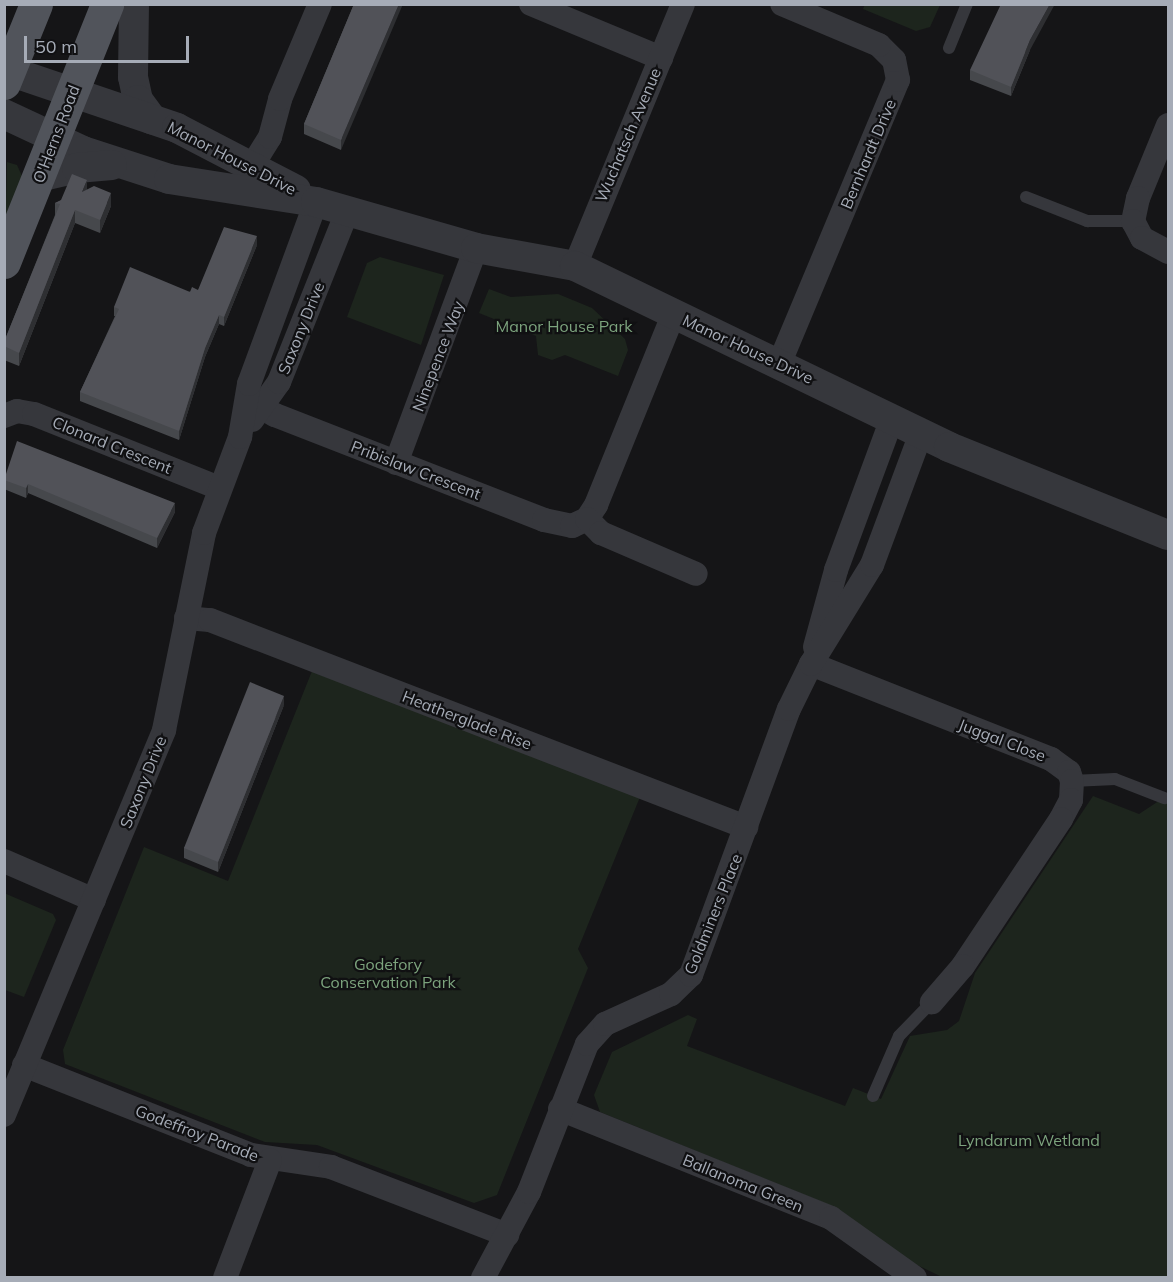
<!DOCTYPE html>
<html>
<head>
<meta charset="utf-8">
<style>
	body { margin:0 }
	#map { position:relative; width:1173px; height:1282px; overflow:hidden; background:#151517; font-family:Mulish,sans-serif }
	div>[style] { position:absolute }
	.green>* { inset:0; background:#1d251d }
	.service>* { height:12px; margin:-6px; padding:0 6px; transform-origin:6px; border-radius:6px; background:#36373c }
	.minor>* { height:24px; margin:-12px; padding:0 12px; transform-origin:12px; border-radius:12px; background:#36373c }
	.tertiary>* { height:30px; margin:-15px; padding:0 15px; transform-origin:15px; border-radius:15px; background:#36373c }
	.primary>* { height:33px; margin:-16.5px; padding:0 16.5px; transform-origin:16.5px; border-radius:16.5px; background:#51545b }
	.wall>* { inset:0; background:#46484c }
	.shaded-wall>* { inset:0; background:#2e2f32 }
	.building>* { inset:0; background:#515258 }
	span { translate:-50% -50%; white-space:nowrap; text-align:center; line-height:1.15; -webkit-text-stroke:4.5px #101012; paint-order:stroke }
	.street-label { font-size:16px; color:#a6acb7 }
	.park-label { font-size:16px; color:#7ca37d }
	.frame { position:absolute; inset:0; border:6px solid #a6acb7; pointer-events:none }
	.scale { position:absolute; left:24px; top:36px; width:165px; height:27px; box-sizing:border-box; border:3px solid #a6acb7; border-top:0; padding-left:8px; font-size:18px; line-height:21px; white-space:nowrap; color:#a6acb7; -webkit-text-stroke:4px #101012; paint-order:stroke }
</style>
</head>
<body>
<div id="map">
	<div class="green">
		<div style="clip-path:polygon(865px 4px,940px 4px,940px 5px,930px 27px,916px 31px,863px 9px)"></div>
		<div style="clip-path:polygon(7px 162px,17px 165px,26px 185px,5px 240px)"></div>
		<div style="clip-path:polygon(380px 257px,444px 275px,421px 345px,347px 317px,367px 263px)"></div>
		<div style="clip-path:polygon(489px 289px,511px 297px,558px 294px,592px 308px,625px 339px,628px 350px,618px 376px,565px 355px,552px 360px,538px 355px,536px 336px,479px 313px)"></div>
		<div style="clip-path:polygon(312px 671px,640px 797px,578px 949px,588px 968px,497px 1195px,474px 1203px,317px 1145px,265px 1142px,65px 1064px,63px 1050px,144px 847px,228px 881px)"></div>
		<div style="clip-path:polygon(1168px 795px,1168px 1277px,942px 1277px,911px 1262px,837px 1208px,600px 1112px,594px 1095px,612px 1052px,688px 1015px,697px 1019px,687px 1046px,845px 1106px,853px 1088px,881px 1099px,910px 1036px,947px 1030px,959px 1021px,975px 973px,1093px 796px,1139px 814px)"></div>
		<div style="clip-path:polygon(4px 893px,53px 914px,56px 920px,24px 997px,5px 990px)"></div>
	</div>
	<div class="service">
		<div style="left:949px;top:48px;width:48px;rotate:-67.8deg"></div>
		<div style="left:1026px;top:197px;width:66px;rotate:21.5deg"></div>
		<div style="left:1087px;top:221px;width:46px"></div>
		<div style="left:1072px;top:781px;width:43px;rotate:-2.7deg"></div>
		<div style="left:1115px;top:779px;width:53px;rotate:21.2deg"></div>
		<div style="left:873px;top:1096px;width:65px;rotate:-66.6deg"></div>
		<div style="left:899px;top:1036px;width:47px;rotate:-45.9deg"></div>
	</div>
	<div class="minor">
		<div style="left:531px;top:4px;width:141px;rotate:22.6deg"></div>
		<div style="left:1168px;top:125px;width:79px;rotate:112.3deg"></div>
		<div style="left:1138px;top:198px;width:24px;rotate:102deg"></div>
		<div style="left:1133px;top:221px;width:19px;rotate:62deg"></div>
		<div style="left:1142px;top:238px;width:30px;rotate:28deg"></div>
		<div style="left:242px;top:182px;width:53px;rotate:-58.1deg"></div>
		<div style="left:270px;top:137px;width:39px;rotate:-75deg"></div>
		<div style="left:280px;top:99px;width:103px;rotate:-67.2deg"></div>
		<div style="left:575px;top:266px;width:283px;rotate:-67.6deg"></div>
		<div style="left:780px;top:362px;width:306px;rotate:-67.3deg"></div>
		<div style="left:898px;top:80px;width:20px;rotate:-101deg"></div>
		<div style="left:894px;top:60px;width:21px;rotate:-135deg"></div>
		<div style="left:879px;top:45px;width:105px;rotate:-157.1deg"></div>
		<div style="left:247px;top:399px;width:32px;rotate:30deg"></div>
		<div style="left:275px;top:415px;width:289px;rotate:21.3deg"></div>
		<div style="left:544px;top:520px;width:29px;rotate:12deg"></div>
		<div style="left:572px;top:526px;width:17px;rotate:-25deg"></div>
		<div style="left:587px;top:519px;width:17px;rotate:-57deg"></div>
		<div style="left:596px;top:505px;width:205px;rotate:-67.9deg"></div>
		<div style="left:4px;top:416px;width:14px;rotate:-21deg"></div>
		<div style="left:17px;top:411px;width:17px;rotate:10deg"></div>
		<div style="left:34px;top:414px;width:199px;rotate:21.8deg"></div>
		<div style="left:252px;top:420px;width:47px;rotate:-54.6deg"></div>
		<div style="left:279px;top:382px;width:183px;rotate:-68.2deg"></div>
		<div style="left:396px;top:463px;width:229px;rotate:-69.6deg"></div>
		<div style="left:587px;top:519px;width:20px;rotate:45deg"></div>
		<div style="left:601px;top:533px;width:103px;rotate:23.3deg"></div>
		<div style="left:186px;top:618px;width:24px;rotate:5deg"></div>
		<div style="left:210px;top:620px;width:575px;rotate:21.12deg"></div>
		<div style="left:815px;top:647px;width:80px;rotate:-74.7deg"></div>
		<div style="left:836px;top:570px;width:161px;rotate:-69.7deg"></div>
		<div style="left:811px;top:664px;width:258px;rotate:21.6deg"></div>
		<div style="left:1051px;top:759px;width:22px;rotate:36deg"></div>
		<div style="left:1069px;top:772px;width:9px;rotate:72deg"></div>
		<div style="left:1072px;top:781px;width:19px;rotate:93deg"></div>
		<div style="left:1071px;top:800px;width:21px;rotate:118deg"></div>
		<div style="left:1061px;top:819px;width:177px;rotate:123.7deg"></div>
		<div style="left:963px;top:966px;width:48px;rotate:130.7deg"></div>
		<div style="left:4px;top:861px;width:98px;rotate:23.4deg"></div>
		<div style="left:24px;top:1065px;width:244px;rotate:21.6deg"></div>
		<div style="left:251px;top:1155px;width:81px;rotate:8.5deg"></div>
		<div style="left:331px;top:1167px;width:189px;rotate:21.1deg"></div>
		<div style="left:560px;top:1109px;width:292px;rotate:21.9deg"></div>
		<div style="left:831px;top:1218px;width:103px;rotate:35.5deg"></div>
		<div style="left:4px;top:1115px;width:417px;rotate:-67.4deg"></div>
		<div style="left:164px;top:730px;width:201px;rotate:-78.5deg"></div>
		<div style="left:204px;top:533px;width:103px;rotate:-69.4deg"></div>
		<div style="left:240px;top:437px;width:54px;rotate:-80.4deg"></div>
		<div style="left:249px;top:384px;width:194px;rotate:-69.8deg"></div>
		<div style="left:225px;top:1278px;width:126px;rotate:-69.1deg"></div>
		<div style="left:483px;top:1278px;width:98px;rotate:-61.9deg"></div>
		<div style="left:529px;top:1192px;width:159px;rotate:-68.6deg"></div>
		<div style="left:587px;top:1044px;width:27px;rotate:-48deg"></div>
		<div style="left:605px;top:1024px;width:72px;rotate:-24.4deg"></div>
		<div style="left:671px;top:994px;width:28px;rotate:-44deg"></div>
		<div style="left:691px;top:975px;width:283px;rotate:-69.8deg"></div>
		<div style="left:789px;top:709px;width:50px;rotate:-63.9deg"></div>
		<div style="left:811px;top:664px;width:116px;rotate:-58.4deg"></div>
		<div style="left:872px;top:565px;width:141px;rotate:-69.6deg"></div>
	</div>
	<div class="tertiary">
		<div style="left:134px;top:4px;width:73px;rotate:90.8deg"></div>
		<div style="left:133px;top:77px;width:24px;rotate:78deg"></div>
		<div style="left:138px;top:100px;width:24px;rotate:54deg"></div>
		<div style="left:9px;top:71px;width:177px;rotate:18.7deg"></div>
		<div style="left:177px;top:128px;width:134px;rotate:27.5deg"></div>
		<div style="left:4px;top:114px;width:87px;rotate:25.1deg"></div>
		<div style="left:83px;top:151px;width:90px;rotate:18deg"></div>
		<div style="left:169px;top:179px;width:149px;rotate:8.9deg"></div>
		<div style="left:316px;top:202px;width:166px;rotate:16deg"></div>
		<div style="left:476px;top:248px;width:101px;rotate:10.3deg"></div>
		<div style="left:575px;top:266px;width:415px;rotate:25.8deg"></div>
		<div style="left:949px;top:447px;width:236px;rotate:21.9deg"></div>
		<div style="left:39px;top:177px;width:39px;rotate:-13deg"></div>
		<div style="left:77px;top:168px;width:35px;rotate:-5deg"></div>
	</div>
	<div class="primary">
		<div style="left:4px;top:83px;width:85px;rotate:-67.9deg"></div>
		<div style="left:4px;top:262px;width:278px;rotate:-68.2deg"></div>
	</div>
	<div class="wall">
		<div style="clip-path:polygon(354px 4px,341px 150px,304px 134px,304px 124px)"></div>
		<div style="clip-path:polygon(1030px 50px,1011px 96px,970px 80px,970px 70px)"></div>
		<div style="clip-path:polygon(87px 190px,111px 206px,100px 233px,75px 223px,19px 366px,4px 360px,4px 342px,55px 215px,55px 203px)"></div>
		<div style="clip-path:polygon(257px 245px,224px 326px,219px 324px,205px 357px,179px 440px,80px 401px,80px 392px,115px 316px,114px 316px,114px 307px,198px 290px)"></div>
		<div style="clip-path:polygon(4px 479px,175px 512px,157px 548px,28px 493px,26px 498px,4px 489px)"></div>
		<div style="clip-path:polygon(284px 705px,218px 872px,184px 858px,184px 848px)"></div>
	</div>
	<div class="shaded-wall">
		<div style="clip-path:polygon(399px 4px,403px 4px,341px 150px,341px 140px)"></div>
		<div style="clip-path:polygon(1050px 4px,1055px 4px,1030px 50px,1011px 96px,1011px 87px,1030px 40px)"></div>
		<div style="clip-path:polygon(87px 180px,87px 193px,82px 192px)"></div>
		<div style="clip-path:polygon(111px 193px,111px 206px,100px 233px,100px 220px)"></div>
		<div style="clip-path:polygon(75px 210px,75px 223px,19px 366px,19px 353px)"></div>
		<div style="clip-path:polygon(257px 236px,257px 245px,224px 326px,224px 317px)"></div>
		<div style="clip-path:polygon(219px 315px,219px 324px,205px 357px,179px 440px,179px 431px,205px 348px)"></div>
		<div style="clip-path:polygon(28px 484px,28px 493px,26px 498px,26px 488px)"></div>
		<div style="clip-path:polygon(175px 503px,175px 512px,157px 548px,157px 538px)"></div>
		<div style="clip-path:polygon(284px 696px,284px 705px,218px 872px,218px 862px)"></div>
	</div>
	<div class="building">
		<div style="clip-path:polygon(354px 4px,399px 4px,341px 140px,304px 124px)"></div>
		<div style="clip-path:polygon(1001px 4px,1050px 4px,1030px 40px,1011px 87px,970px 70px)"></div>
		<div style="clip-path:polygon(72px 174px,87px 180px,82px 192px,94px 186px,111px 193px,100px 220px,75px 210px,19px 353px,4px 346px,4px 342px,60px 204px,55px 203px,61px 200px)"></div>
		<div style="clip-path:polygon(224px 227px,257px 236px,224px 317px,219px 315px,205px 348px,179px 431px,80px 392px,119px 309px,114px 307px,130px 267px,190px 292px,192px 287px,198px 290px)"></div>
		<div style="clip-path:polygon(17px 441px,175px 503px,157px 538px,28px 484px,26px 488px,4px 480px)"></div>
		<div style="clip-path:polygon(250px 682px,284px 696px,218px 862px,184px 848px)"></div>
	</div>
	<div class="street-label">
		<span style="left:56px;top:134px;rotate:-69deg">O'Herns Road</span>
		<span style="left:628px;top:135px;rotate:-67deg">Wuchatsch Avenue</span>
		<span style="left:868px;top:154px;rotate:-67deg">Bernhardt Drive</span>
		<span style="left:232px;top:158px;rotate:27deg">Manor House Drive</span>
		<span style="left:301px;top:328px;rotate:-68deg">Saxony Drive</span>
		<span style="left:748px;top:349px;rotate:25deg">Manor House Drive</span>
		<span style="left:438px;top:356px;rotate:-69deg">Ninepence Way</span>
		<span style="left:112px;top:445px;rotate:22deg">Clonard Crescent</span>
		<span style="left:416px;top:470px;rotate:21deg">Pribislaw Crescent</span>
		<span style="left:467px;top:720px;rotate:21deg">Heatherglade Rise</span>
		<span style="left:1002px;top:740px;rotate:21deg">Juggal Close</span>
		<span style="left:143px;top:782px;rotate:-68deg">Saxony Drive</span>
		<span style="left:713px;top:914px;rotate:-68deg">Goldminers Place</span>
		<span style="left:197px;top:1133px;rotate:21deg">Godeffroy Parade</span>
		<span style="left:743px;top:1183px;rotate:22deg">Ballanoma Green</span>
	</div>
	<div class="park-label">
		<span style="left:564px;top:326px">Manor House Park</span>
		<span style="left:388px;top:973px">Godefory<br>Conservation Park</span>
		<span style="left:1029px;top:1140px">Lyndarum Wetland</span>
	</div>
	<div class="frame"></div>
	<div class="scale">50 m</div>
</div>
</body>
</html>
